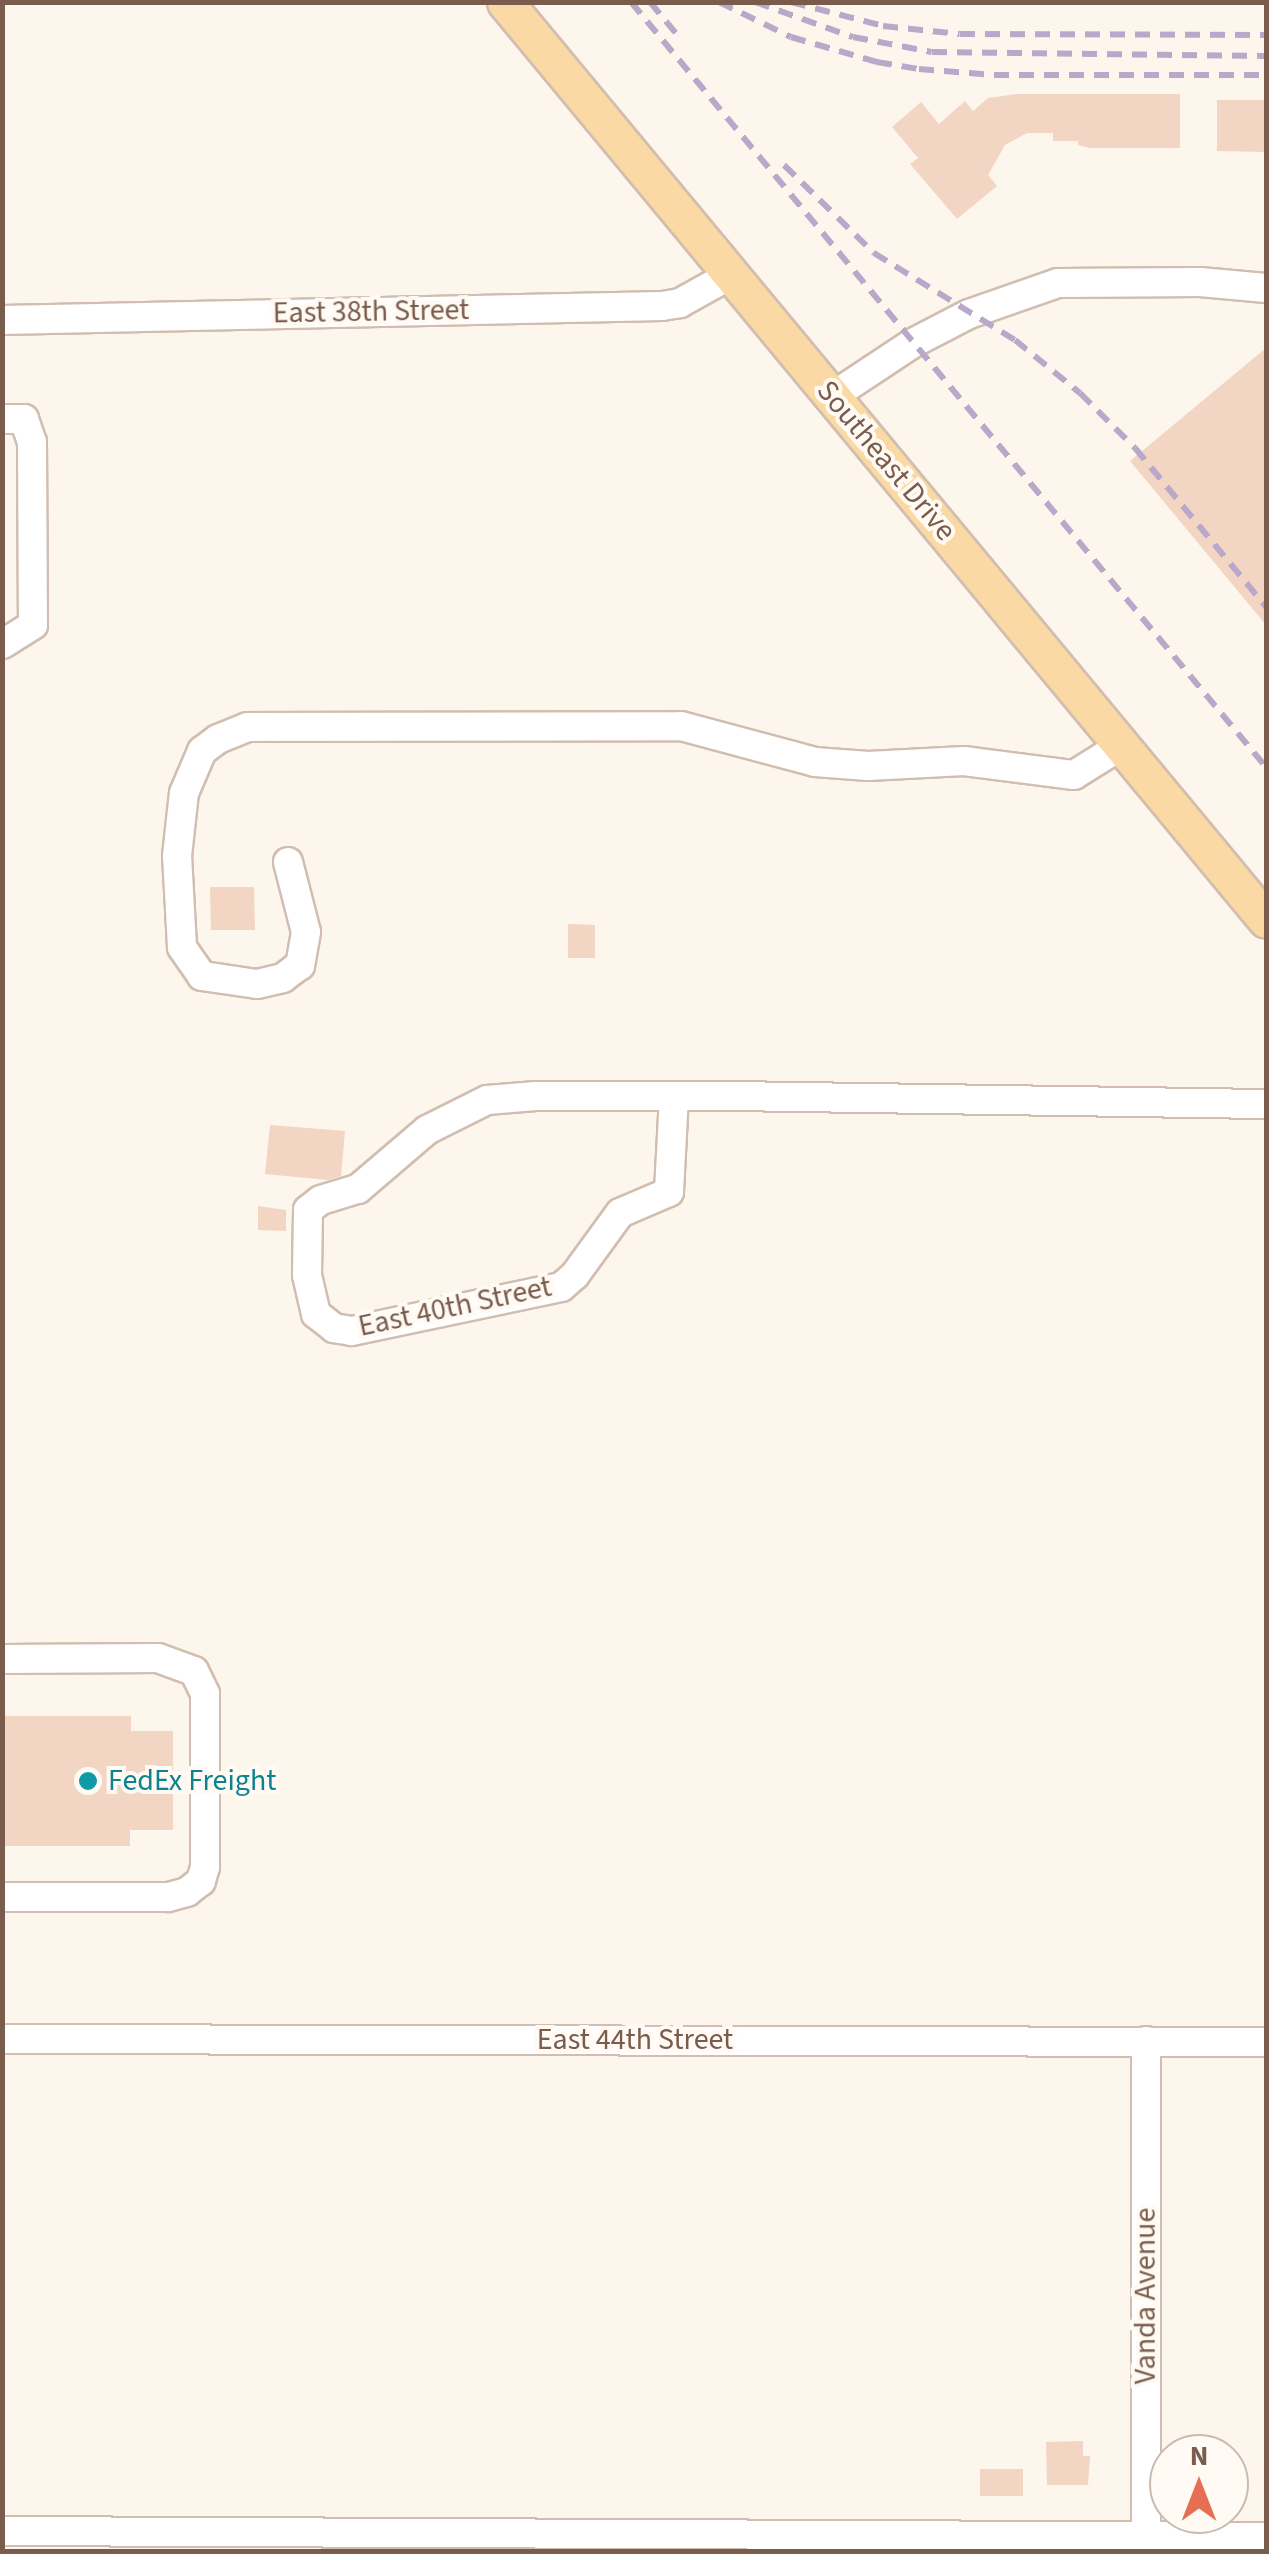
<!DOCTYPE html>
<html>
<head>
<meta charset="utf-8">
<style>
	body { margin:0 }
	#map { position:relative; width:1269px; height:2554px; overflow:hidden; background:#fdf6ec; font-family:"Source Sans 3",sans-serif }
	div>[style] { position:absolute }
	.building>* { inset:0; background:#f3d5c3 }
	.roads { filter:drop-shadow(2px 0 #d1beb0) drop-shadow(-2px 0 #d1beb0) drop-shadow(0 2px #d1beb0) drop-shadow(0 -2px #d1beb0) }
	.minor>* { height:28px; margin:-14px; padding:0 14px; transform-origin:14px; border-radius:14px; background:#fff }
	.major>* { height:35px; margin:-17.5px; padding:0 17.5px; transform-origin:17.5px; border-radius:17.5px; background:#fbd9a5 }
	.rail>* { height:6px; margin-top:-3px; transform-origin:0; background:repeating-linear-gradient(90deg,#b9a8c9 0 15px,transparent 0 25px) }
	.dots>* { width:28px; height:28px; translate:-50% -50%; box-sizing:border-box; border:5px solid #fffaf3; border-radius:50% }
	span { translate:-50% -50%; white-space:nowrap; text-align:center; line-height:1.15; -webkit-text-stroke:8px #fffaf3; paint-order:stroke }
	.street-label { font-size:30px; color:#7a5c4d }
	.culture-label { font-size:30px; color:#0d838f }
	.left { translate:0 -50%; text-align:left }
	.frame { position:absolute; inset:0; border:5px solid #7a5c4d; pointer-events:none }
	.north { position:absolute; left:1149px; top:2434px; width:100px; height:100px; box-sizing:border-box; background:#fffaf3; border:2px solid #cabbb1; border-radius:50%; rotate:0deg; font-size:28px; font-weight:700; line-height:40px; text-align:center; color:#7a5c4d }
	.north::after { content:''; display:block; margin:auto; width:35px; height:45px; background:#e76f51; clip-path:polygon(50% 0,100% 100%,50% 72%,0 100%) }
</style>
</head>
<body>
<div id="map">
	<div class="building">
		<div style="clip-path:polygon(1017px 94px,1180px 94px,1180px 148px,1090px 148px,1078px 145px,1078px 141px,1053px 141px,1053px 133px,1027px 133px,1005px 145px,988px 175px,997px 186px,957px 219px,910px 164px,918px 158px,892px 127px,921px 102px,939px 124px,965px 101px,973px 111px,988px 98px)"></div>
		<div style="clip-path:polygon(1217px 100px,1266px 100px,1266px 152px,1217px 151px)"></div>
		<div style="clip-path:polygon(1266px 348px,1266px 625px,1130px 461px)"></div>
		<div style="clip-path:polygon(210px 887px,254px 887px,255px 930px,211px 930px)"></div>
		<div style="clip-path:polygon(568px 924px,595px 925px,595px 958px,568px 958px)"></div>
		<div style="clip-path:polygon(270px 1125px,345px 1131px,341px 1176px,328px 1180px,265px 1174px)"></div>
		<div style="clip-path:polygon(258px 1206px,286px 1210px,286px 1231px,258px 1230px)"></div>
		<div style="clip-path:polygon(2px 1716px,131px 1716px,131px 1731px,173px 1731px,173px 1830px,130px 1830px,130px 1846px,2px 1846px)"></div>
		<div style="clip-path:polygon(1083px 2441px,1083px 2456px,1090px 2456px,1088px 2485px,1047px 2485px,1046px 2442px)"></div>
		<div style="clip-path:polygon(980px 2469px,1023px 2469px,1023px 2496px,980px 2496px)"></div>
	</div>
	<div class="roads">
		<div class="minor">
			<div style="left:2px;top:320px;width:660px;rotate:-1.22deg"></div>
			<div style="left:662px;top:306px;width:18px;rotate:-9deg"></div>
			<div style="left:680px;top:303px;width:60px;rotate:-29.1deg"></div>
			<div style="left:833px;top:396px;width:96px;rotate:-33.5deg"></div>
			<div style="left:913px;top:343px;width:63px;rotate:-27.4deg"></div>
			<div style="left:969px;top:314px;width:94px;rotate:-19.2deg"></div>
			<div style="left:1058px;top:283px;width:142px;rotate:-0.4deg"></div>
			<div style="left:1200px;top:282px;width:66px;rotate:5.2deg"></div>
			<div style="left:2px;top:419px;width:22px"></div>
			<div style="left:24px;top:419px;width:24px;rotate:71deg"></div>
			<div style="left:32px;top:442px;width:183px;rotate:89.7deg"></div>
			<div style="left:33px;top:625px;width:36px;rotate:148deg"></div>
			<div style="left:288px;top:862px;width:72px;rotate:75.6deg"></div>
			<div style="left:306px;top:932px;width:34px;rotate:100deg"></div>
			<div style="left:300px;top:965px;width:21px;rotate:143deg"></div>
			<div style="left:283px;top:978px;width:27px;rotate:167deg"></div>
			<div style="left:257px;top:984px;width:56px;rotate:-171.7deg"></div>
			<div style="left:202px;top:976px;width:35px;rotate:-125deg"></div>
			<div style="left:182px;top:947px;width:91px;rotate:-93.1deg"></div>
			<div style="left:177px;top:856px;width:63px;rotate:-83.7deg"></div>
			<div style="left:184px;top:793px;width:46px;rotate:-66.8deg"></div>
			<div style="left:202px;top:751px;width:20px;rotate:-37deg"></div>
			<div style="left:218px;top:739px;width:32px;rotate:-22deg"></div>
			<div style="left:248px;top:727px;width:433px;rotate:-0.1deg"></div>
			<div style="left:681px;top:726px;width:139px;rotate:15deg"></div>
			<div style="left:815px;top:762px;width:53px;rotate:4.3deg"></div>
			<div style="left:868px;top:766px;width:96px;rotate:-3deg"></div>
			<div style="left:964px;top:761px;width:111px;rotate:7.3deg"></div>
			<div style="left:1074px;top:775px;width:57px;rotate:-32deg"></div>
			<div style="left:674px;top:1096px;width:96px;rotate:93deg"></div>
			<div style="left:669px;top:1192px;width:53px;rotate:156.8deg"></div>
			<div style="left:620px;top:1213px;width:77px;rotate:126deg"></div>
			<div style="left:575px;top:1275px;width:18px;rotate:139deg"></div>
			<div style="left:561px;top:1287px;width:214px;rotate:168.1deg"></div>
			<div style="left:352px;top:1331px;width:18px;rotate:-171deg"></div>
			<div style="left:334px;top:1328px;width:23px;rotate:-142deg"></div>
			<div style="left:316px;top:1314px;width:40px;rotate:-103deg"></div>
			<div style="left:307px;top:1275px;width:65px;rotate:-89.1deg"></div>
			<div style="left:308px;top:1210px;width:16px;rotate:-38deg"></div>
			<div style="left:321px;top:1200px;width:39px;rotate:-17deg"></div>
			<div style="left:358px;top:1189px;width:91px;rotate:-40.5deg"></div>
			<div style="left:427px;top:1130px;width:67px;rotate:-26.6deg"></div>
			<div style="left:487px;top:1100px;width:49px;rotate:-4.7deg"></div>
			<div style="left:536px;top:1096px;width:195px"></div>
			<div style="left:731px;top:1096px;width:535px;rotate:0.86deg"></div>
			<div style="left:2px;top:1659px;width:156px;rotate:-0.4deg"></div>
			<div style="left:158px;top:1658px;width:38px;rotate:20deg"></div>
			<div style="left:194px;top:1671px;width:25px;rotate:64deg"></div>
			<div style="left:205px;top:1694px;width:173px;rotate:90deg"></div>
			<div style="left:205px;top:1867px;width:15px;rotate:106deg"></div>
			<div style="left:201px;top:1881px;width:18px;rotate:142deg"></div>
			<div style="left:187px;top:1892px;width:20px;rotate:165deg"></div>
			<div style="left:168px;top:1897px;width:166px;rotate:180deg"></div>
			<div style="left:2px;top:2039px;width:1264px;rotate:0.14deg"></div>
			<div style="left:1146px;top:2041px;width:511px;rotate:90deg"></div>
			<div style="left:2px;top:2531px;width:1264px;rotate:0.27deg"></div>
		</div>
		<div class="major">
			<div style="left:505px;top:2px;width:1192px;rotate:50.34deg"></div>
		</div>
	</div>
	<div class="rail">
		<div style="left:631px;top:2px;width:994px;rotate:50.31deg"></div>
		<div style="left:650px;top:2px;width:45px;rotate:50.4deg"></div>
		<div style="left:719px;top:2px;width:80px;rotate:25.9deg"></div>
		<div style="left:791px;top:37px;width:90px;rotate:16.2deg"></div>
		<div style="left:877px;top:62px;width:43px;rotate:9.5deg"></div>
		<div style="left:919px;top:69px;width:75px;rotate:4.6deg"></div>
		<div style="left:994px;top:75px;width:272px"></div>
		<div style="left:755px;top:2px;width:104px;rotate:19.7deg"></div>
		<div style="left:853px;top:37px;width:80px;rotate:10.8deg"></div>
		<div style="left:932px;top:52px;width:334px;rotate:0.7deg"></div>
		<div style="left:791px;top:2px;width:95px;rotate:14.6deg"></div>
		<div style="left:883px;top:26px;width:77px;rotate:5.9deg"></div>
		<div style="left:960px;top:34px;width:306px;rotate:0.2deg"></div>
		<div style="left:784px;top:165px;width:126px;rotate:44.4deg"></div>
		<div style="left:874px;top:253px;width:166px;rotate:31.7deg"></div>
		<div style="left:1015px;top:340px;width:84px;rotate:39.2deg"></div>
		<div style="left:1080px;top:393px;width:78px;rotate:45deg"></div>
		<div style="left:1135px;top:448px;width:206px;rotate:50.5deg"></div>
	</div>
	<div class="dots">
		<div style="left:88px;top:1781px;background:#0f9aa8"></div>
	</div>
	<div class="street-label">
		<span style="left:371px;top:312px;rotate:-1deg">East 38th Street</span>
		<span style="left:886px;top:461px;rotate:50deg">Southeast Drive</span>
		<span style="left:455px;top:1307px;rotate:-12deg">East 40th Street</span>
		<span style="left:635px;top:2040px">East 44th Street</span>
		<span style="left:1146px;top:2296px;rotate:-90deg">Vanda Avenue</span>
	</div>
	<div class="culture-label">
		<span class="left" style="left:108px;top:1781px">FedEx Freight</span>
	</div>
	<div class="frame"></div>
	<div class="north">N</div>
</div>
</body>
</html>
